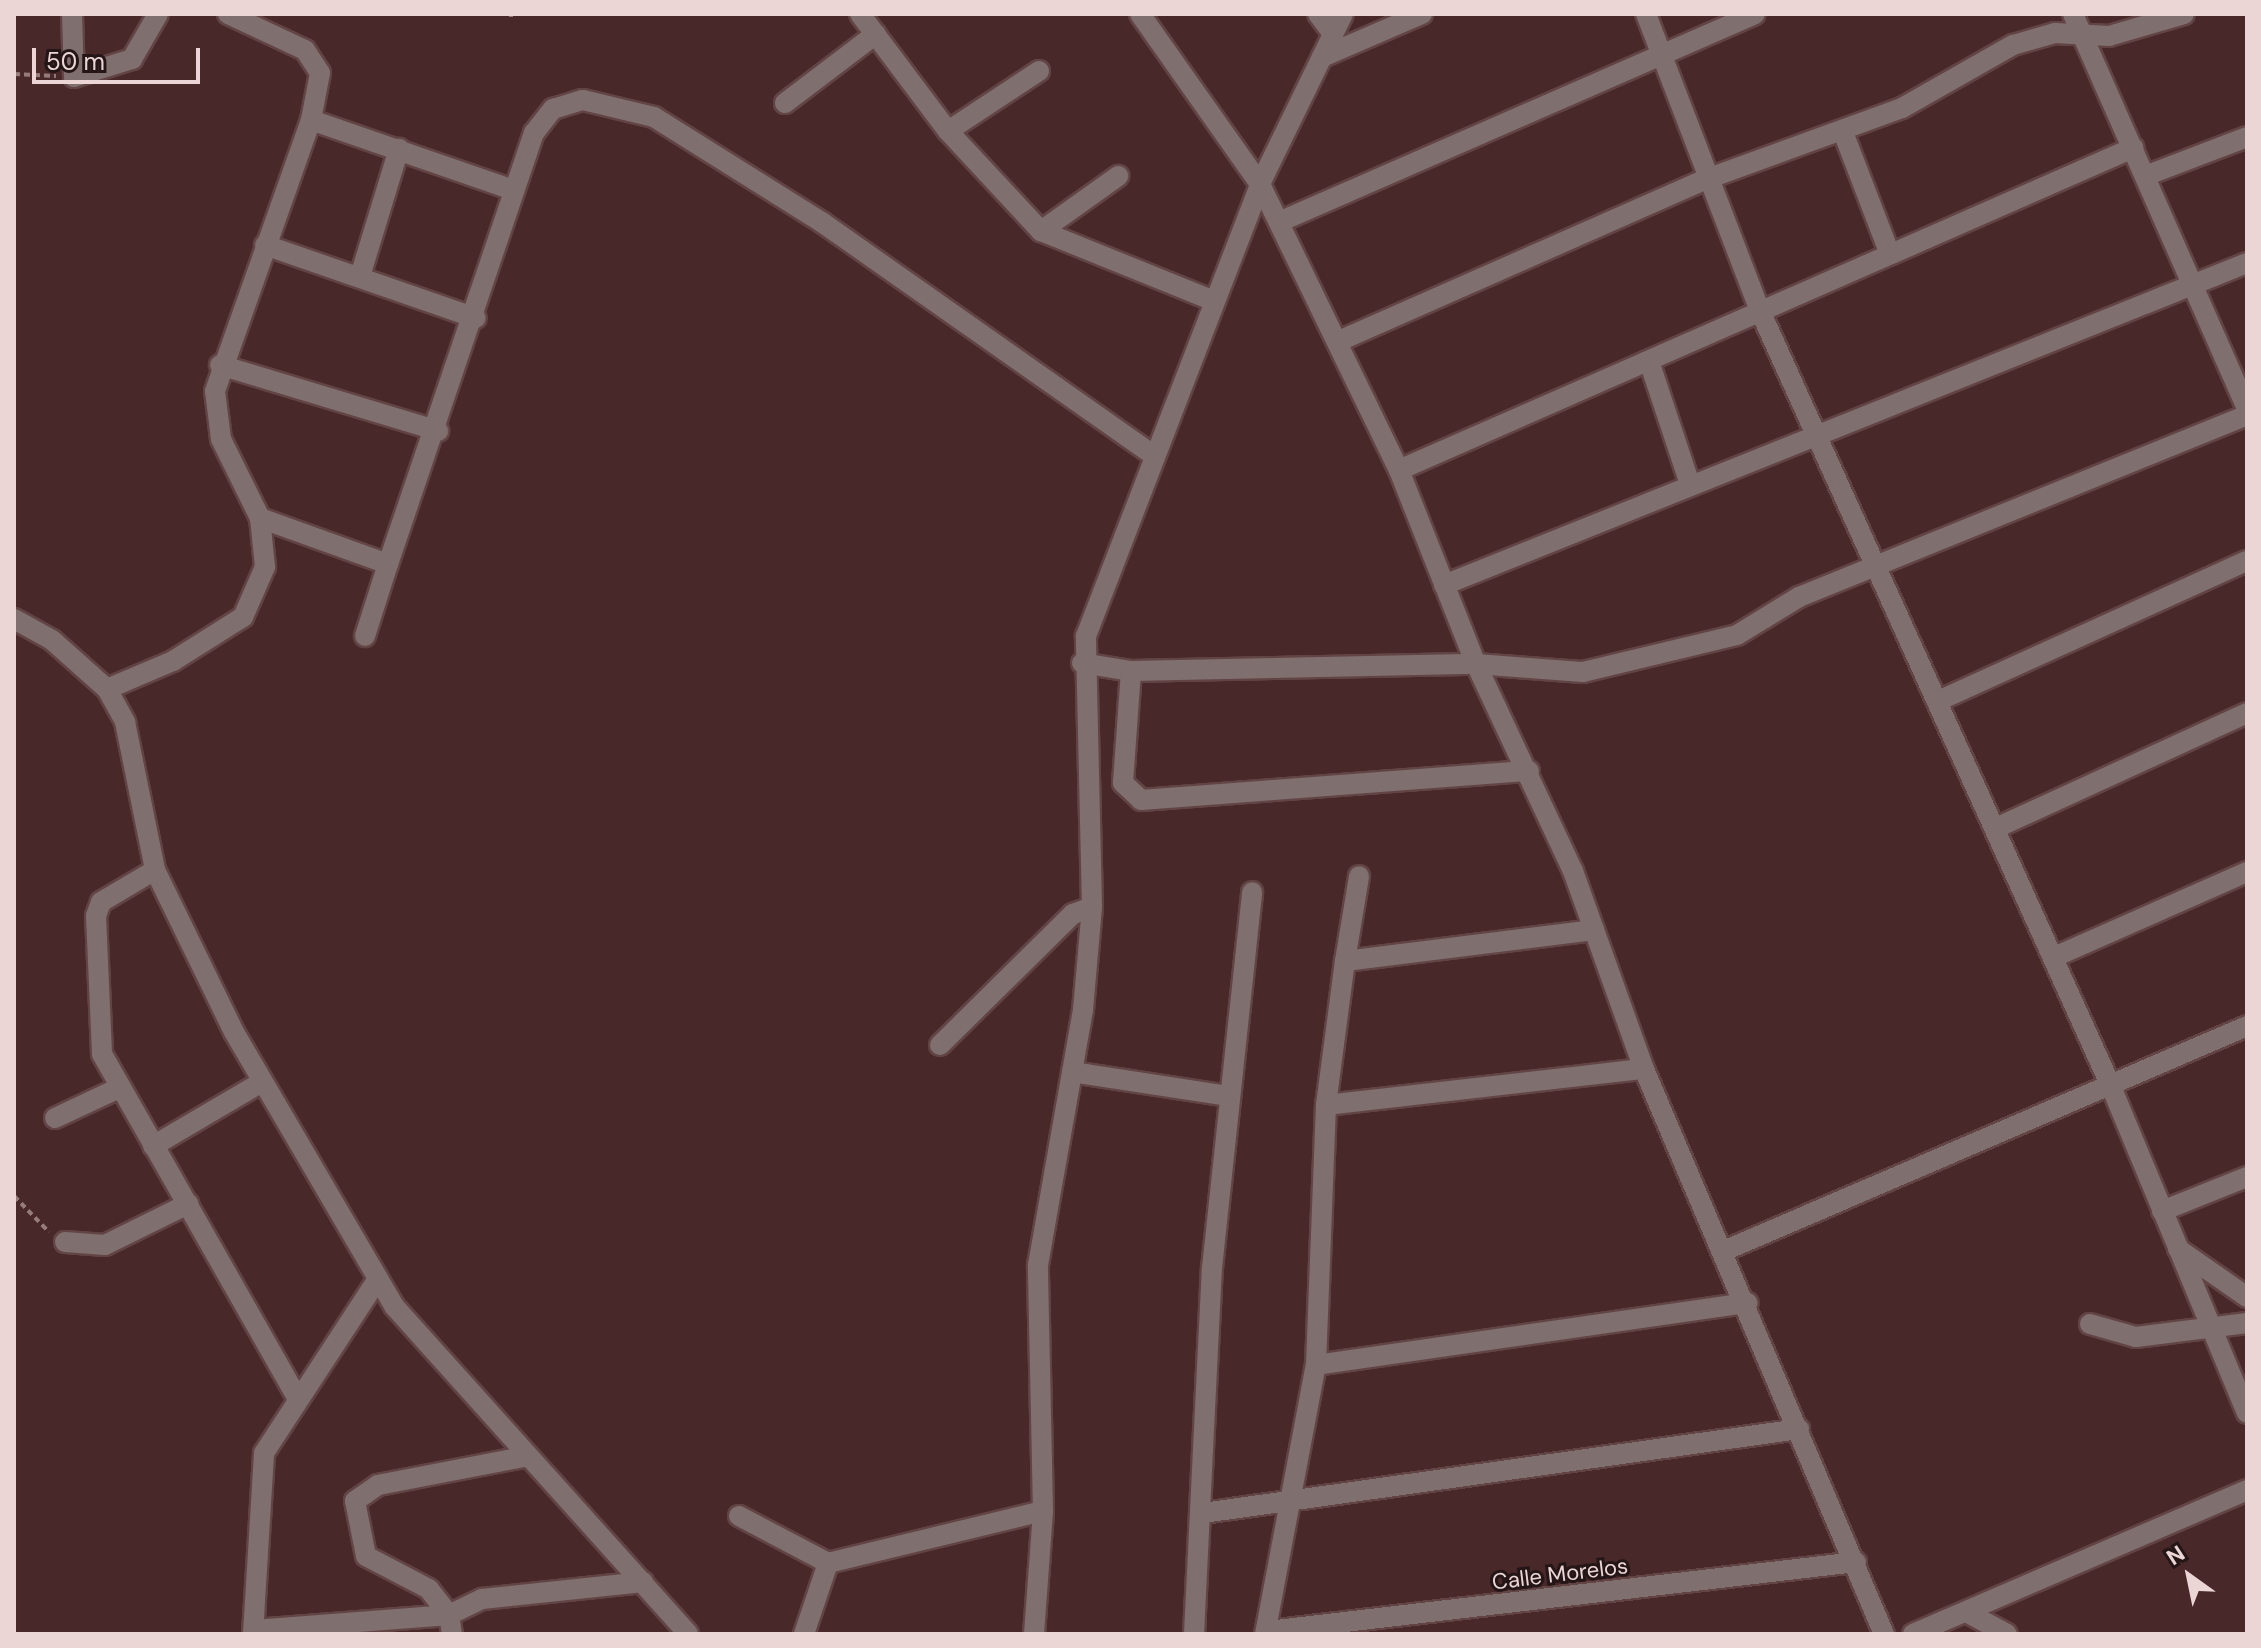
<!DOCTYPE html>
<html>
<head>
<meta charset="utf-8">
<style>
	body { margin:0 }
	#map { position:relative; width:2261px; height:1648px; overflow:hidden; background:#482829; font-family:"DM Sans",sans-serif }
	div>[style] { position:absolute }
	.path>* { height:4px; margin-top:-2px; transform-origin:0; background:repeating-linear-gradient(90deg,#967b7b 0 6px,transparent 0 10px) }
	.roads { filter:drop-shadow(2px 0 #624445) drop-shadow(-2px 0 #624445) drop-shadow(0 2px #624445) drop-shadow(0 -2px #624445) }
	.minor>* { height:20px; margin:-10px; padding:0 10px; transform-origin:10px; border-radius:10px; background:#806f6f }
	span { translate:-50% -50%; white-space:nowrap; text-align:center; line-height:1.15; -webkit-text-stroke:6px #241516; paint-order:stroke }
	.street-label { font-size:22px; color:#ebd5d5 }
	.frame { position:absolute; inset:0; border:16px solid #ebd5d5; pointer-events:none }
	.north { position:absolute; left:2149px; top:1536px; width:80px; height:80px; -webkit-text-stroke:6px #241516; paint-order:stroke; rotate:327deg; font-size:22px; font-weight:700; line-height:32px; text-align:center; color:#ebd5d5 }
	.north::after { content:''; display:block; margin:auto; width:28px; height:36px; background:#ebd5d5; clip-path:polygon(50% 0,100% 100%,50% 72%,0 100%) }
	.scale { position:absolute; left:32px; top:48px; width:168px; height:36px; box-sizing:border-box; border:4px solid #ebd5d5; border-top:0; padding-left:10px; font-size:24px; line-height:28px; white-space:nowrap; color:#ebd5d5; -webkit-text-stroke:6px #241516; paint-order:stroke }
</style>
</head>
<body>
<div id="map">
	<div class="path">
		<div style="left:511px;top:14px;width:3px;rotate:90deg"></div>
		<div style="left:14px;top:74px;width:42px;rotate:2.7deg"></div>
		<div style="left:14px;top:1196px;width:50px;rotate:45.8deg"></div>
	</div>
	<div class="roads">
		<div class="minor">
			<div style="left:72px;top:14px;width:63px;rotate:88.2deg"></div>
			<div style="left:74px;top:77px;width:61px;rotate:-17.2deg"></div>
			<div style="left:132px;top:59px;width:52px;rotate:-60deg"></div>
			<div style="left:860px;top:14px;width:146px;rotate:53.1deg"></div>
			<div style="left:948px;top:131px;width:137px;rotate:47.1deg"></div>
			<div style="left:1041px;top:231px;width:184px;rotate:22deg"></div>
			<div style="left:1140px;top:14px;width:208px;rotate:54.8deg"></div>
			<div style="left:1260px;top:184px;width:318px;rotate:64.1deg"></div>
			<div style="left:1399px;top:470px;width:209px;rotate:68.4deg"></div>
			<div style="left:1476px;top:664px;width:229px;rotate:64.9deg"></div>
			<div style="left:1573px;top:871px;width:210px;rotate:70.3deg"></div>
			<div style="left:1644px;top:1069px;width:614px;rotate:66.99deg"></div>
			<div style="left:1318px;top:14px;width:25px;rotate:53deg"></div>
			<div style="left:1646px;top:14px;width:320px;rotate:69deg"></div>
			<div style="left:1761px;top:313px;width:846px;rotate:65.65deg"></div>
			<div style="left:2110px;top:1084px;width:356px;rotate:67.4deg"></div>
			<div style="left:2073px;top:14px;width:431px;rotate:66.2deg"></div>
			<div style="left:1322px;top:57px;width:109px;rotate:-23.3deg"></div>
			<div style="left:785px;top:103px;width:114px;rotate:-37.2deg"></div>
			<div style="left:311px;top:120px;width:214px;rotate:19.1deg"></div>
			<div style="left:948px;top:131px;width:109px;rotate:-33.4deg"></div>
			<div style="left:1843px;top:132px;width:129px;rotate:69deg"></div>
			<div style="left:2145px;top:176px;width:109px;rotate:-20.9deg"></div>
			<div style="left:1279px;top:222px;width:519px;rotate:-23.6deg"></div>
			<div style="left:1041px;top:231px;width:95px;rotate:-35.5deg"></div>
			<div style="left:265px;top:245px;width:223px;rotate:19.1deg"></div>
			<div style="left:361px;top:273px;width:130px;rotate:-73deg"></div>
			<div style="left:1339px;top:341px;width:399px;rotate:-23.8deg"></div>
			<div style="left:1704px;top:180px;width:211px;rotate:-20deg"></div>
			<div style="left:1902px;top:108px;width:128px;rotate:-29.6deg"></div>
			<div style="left:2013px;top:45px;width:44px;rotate:-15.9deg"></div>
			<div style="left:2055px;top:33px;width:54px;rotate:3.2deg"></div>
			<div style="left:2109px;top:36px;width:78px;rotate:-16.3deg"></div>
			<div style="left:1650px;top:364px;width:126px;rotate:71.6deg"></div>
			<div style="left:220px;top:365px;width:228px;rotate:16.8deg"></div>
			<div style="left:1399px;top:470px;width:802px;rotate:-23.69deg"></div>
			<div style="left:260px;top:518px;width:136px;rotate:19.8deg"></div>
			<div style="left:388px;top:564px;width:455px;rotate:-71.3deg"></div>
			<div style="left:534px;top:133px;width:31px;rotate:-52deg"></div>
			<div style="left:553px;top:109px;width:31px;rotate:-17deg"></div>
			<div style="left:583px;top:100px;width:73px;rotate:13.5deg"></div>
			<div style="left:654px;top:117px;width:199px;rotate:32.1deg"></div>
			<div style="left:823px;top:223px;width:402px;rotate:35.1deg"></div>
			<div style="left:1444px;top:585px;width:865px;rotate:-21.85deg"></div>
			<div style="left:14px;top:619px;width:43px;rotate:28.9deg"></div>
			<div style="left:52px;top:640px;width:74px;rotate:41.7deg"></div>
			<div style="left:107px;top:689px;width:38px;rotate:61deg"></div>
			<div style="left:125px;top:722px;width:151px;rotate:78.5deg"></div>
			<div style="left:155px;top:870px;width:180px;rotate:64deg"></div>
			<div style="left:234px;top:1032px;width:317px;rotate:59.7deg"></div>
			<div style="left:394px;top:1306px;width:440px;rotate:48.1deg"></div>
			<div style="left:365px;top:636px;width:76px;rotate:-72.3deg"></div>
			<div style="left:1082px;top:663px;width:50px;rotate:9.3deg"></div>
			<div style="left:1131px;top:671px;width:345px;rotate:-1.2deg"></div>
			<div style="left:1476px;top:664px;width:107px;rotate:4.3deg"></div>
			<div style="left:1583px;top:672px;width:158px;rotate:-13.5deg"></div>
			<div style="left:1737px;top:635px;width:73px;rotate:-31.5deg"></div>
			<div style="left:1799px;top:597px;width:484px;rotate:-22.1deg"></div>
			<div style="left:1131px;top:671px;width:112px;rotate:94.1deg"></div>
			<div style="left:1123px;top:783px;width:25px;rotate:43deg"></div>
			<div style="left:1141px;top:800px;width:389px;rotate:-4.3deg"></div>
			<div style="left:107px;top:689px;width:72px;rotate:-23deg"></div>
			<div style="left:173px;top:661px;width:83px;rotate:-32.2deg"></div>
			<div style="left:243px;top:617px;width:55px;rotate:-66.3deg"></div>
			<div style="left:265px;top:567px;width:49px;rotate:-95.8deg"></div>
			<div style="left:260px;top:518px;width:88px;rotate:-116.3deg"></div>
			<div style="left:221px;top:439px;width:48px;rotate:-97.1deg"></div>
			<div style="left:215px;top:391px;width:288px;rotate:-70.5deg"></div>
			<div style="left:311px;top:120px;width:48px;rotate:-79.2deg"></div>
			<div style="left:320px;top:73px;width:27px;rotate:-123deg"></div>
			<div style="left:305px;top:50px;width:85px;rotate:-154.9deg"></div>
			<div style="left:1938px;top:701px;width:339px;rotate:-24.4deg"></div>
			<div style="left:1996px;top:828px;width:276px;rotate:-24.6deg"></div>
			<div style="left:155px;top:870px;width:63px;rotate:149.3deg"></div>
			<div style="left:101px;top:902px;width:15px;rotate:110deg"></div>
			<div style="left:96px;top:916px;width:138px;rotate:87.5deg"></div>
			<div style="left:102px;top:1054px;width:397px;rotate:60.4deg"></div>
			<div style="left:2054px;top:957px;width:211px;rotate:-23.8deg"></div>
			<div style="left:1345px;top:961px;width:86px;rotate:-80.6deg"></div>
			<div style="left:940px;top:1045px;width:187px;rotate:-44.6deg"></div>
			<div style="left:1073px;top:914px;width:20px;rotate:-20deg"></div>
			<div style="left:1072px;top:1072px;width:159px;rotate:8.7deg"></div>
			<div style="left:1326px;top:1105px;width:320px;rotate:-6.5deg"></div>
			<div style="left:55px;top:1118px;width:71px;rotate:-25.1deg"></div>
			<div style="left:153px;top:1146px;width:126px;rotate:-30.4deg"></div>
			<div style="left:2162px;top:1211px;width:92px;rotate:-21.8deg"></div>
			<div style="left:65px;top:1242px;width:40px;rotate:4.3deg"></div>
			<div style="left:105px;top:1245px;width:93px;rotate:-26.3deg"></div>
			<div style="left:2178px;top:1249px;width:84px;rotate:34.8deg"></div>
			<div style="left:1726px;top:1250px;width:567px;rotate:-23.26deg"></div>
			<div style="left:2090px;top:1324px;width:48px;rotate:15.8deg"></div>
			<div style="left:2136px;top:1337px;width:112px;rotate:-7.2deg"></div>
			<div style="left:1316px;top:1365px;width:436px;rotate:-8.2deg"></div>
			<div style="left:1203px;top:1513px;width:602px;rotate:-8.02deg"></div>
			<div style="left:739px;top:1516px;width:101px;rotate:27.8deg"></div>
			<div style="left:828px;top:1563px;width:221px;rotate:-13.6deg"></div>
			<div style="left:1968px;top:1613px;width:44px;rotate:28.3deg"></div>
			<div style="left:254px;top:1630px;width:196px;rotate:-4.4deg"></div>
			<div style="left:449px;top:1615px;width:37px;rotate:-26deg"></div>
			<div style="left:482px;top:1599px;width:162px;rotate:-6deg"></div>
			<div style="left:1268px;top:1631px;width:592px;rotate:-6.69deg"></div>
			<div style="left:253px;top:1634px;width:181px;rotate:-86.5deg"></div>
			<div style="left:264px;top:1453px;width:208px;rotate:-56.8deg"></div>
			<div style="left:452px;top:1634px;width:19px;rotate:-99deg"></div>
			<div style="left:449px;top:1615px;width:33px;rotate:-128deg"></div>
			<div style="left:429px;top:1589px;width:71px;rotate:-152.4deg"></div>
			<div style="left:366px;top:1556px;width:56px;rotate:-101.3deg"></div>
			<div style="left:355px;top:1501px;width:28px;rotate:-35deg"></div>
			<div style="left:378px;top:1485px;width:149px;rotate:-10.9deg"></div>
			<div style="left:804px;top:1634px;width:75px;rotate:-71.3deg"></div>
			<div style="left:1034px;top:1634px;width:123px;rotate:-85.8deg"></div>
			<div style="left:1043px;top:1511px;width:246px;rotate:-91.2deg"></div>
			<div style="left:1038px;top:1265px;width:259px;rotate:-80deg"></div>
			<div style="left:1083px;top:1010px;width:103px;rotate:-85deg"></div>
			<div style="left:1092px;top:907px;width:271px;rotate:-91.3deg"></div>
			<div style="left:1086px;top:636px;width:484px;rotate:-68.9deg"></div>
			<div style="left:1260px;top:184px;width:189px;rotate:-64deg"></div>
			<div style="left:1194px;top:1634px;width:366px;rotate:-87.2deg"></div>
			<div style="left:1212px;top:1268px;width:378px;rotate:-83.9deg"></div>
			<div style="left:1265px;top:1634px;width:274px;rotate:-79.3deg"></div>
			<div style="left:1316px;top:1365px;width:260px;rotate:-87.8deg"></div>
			<div style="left:1326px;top:1105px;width:145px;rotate:-82.5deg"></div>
			<div style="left:1345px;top:961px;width:251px;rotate:-7.1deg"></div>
			<div style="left:1913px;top:1634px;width:364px;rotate:-23.3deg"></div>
		</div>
	</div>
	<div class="street-label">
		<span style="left:1560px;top:1574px;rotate:-7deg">Calle Morelos</span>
	</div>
	<div class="frame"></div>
	<div class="north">N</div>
	<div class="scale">50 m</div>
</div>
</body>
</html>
